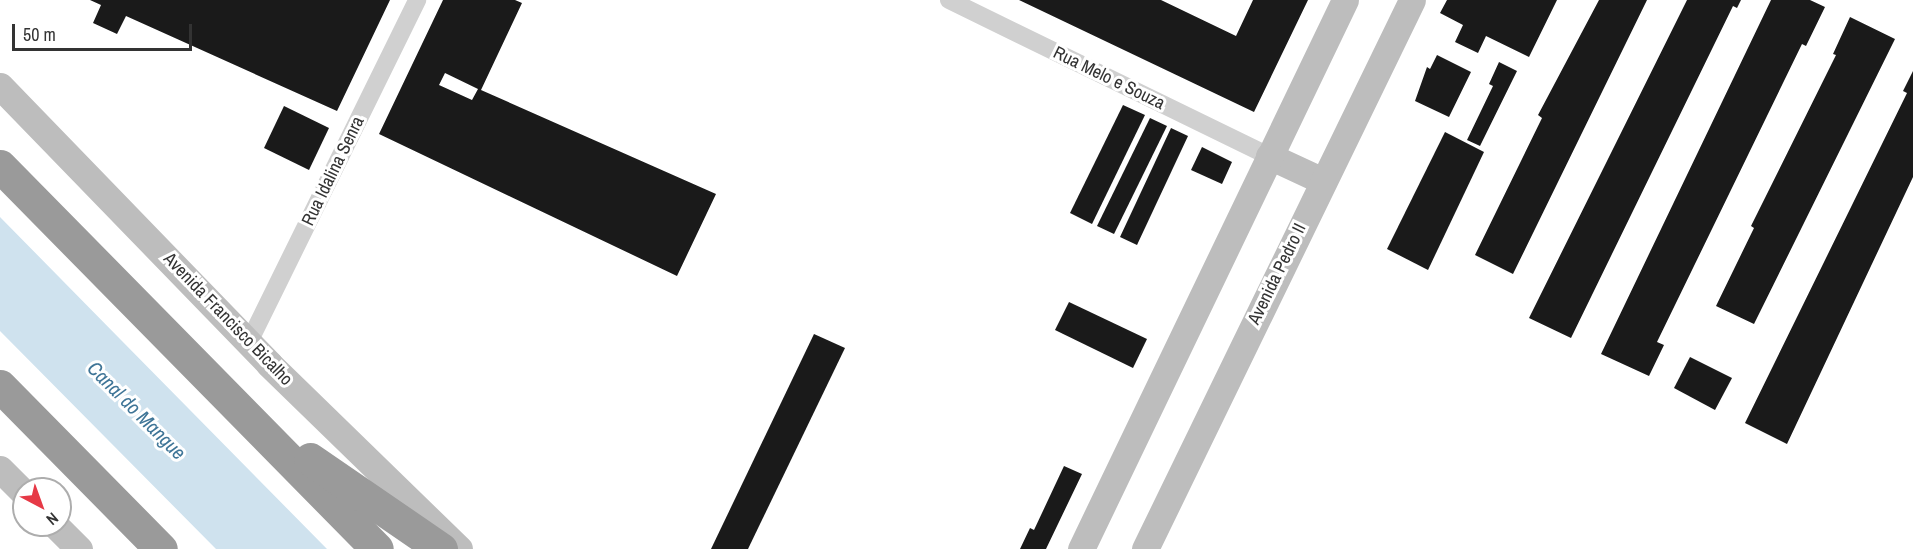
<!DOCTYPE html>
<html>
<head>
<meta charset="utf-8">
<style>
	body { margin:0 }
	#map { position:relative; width:1913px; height:549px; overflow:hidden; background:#fff; font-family:"Archivo Narrow",sans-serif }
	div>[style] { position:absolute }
	.water>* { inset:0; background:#cfe2ee }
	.building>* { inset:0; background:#1a1a1a }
	.street>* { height:18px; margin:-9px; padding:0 9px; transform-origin:9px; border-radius:9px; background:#d0d0d0 }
	.secondary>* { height:27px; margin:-13.5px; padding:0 13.5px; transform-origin:13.5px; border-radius:13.5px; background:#bdbdbd }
	.highway>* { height:33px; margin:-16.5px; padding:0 16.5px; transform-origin:16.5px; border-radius:16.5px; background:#9a9a9a }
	span { translate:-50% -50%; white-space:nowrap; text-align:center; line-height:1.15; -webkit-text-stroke:6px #fff; paint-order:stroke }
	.street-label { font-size:18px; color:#333 }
	.water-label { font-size:20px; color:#3f7597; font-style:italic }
	.north { position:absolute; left:12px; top:477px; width:60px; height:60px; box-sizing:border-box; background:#fff; border:2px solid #adadad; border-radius:50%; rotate:139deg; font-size:16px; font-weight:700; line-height:24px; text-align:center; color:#333 }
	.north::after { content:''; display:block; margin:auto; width:21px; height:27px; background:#e63946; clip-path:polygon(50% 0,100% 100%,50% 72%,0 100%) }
	.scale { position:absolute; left:12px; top:24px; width:180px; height:27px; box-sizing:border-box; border:3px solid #333; border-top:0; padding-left:8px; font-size:18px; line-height:21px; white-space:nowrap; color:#333; -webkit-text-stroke:4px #fff; paint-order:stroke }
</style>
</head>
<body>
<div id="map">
	<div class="water">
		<div style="clip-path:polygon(0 217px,121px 340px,327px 549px,216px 549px,0 331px)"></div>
	</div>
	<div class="building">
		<div style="clip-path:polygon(90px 0,390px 0,337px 111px,126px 16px,117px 34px,93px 23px,101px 5px)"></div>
		<div style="clip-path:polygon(evenodd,443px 0,515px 0,522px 3px,481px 90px,716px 194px,677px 276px,379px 134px,443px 0,445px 73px,478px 89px,472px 100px,439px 85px,445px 73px)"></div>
		<div style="clip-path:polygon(1019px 0,1161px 0,1236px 36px,1253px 0,1308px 0,1254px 112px)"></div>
		<div style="clip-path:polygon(1447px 0,1557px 0,1529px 57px,1486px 36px,1478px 53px,1455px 42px,1463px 25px,1440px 13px)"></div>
		<div style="clip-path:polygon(1599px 0,1647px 0,1513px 274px,1475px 255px,1542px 118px,1538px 115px)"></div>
		<div style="clip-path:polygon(1687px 0,1741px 0,1737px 8px,1733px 6px,1571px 338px,1529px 318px)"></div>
		<div style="clip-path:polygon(1771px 0,1810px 0,1825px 7px,1806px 46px,1802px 44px,1657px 342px,1664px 345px,1649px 376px,1601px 354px)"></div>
		<div style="clip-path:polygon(1850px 17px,1895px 39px,1754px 324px,1716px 306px,1754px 228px,1751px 226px,1836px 55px,1833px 54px)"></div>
		<div style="clip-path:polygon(1437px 55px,1471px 72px,1449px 117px,1415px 101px,1427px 67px,1430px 69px)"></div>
		<div style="clip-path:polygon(1499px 62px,1517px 71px,1480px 146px,1467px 140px,1493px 86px,1489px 84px)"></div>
		<div style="clip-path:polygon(1913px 71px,1913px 177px,1787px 444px,1745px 423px,1907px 93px,1903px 91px)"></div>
		<div style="clip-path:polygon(1123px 105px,1145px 115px,1092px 224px,1070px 213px)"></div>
		<div style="clip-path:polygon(284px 106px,329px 128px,309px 170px,264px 148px)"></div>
		<div style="clip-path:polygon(1150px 118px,1167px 126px,1114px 234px,1097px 226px)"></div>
		<div style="clip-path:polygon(1171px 128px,1188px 136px,1137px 245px,1120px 237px)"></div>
		<div style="clip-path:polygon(1445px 132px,1484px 152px,1428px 270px,1387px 249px)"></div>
		<div style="clip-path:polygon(1202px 147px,1232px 162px,1222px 184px,1191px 170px)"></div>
		<div style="clip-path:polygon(1069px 302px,1147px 339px,1133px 368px,1055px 330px)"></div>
		<div style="clip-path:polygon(814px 334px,845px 348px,748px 549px,711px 549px)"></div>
		<div style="clip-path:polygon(1690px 357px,1732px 378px,1715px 410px,1674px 388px)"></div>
		<div style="clip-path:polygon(1064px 466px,1082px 474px,1046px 549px,1020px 549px,1030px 528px,1034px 530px)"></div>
	</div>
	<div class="street">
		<div style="left:949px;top:0;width:356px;rotate:26deg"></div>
		<div style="left:249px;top:342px;width:381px;rotate:-63.8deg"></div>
	</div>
	<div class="secondary">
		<div style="left:0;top:86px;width:387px;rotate:45.9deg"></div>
		<div style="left:269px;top:364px;width:265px;rotate:44.2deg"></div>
		<div style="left:1269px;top:156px;width:60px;rotate:24.8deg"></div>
		<div style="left:0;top:469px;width:34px;rotate:45deg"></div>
		<div style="left:55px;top:525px;width:34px;rotate:45deg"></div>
		<div style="left:1081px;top:549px;width:609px;rotate:-64.32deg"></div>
		<div style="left:1145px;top:549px;width:610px;rotate:-64.06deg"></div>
	</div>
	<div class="highway">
		<div style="left:0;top:166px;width:537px;rotate:45.45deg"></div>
		<div style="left:0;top:386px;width:229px;rotate:45.4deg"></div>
		<div style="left:310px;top:459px;width:159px;rotate:34.5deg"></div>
	</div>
	<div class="street-label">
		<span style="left:1109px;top:78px;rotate:26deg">Rua Melo e Souza</span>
		<span style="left:333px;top:171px;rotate:-64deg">Rua Idalina Senra</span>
		<span style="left:1277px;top:274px;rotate:-64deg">Avenida Pedro II</span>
		<span style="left:228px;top:319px;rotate:46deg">Avenida Francisco Bicalho</span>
	</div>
	<div class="water-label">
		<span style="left:137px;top:410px;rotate:45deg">Canal do Mangue</span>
	</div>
	<div class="north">N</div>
	<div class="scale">50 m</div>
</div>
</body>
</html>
